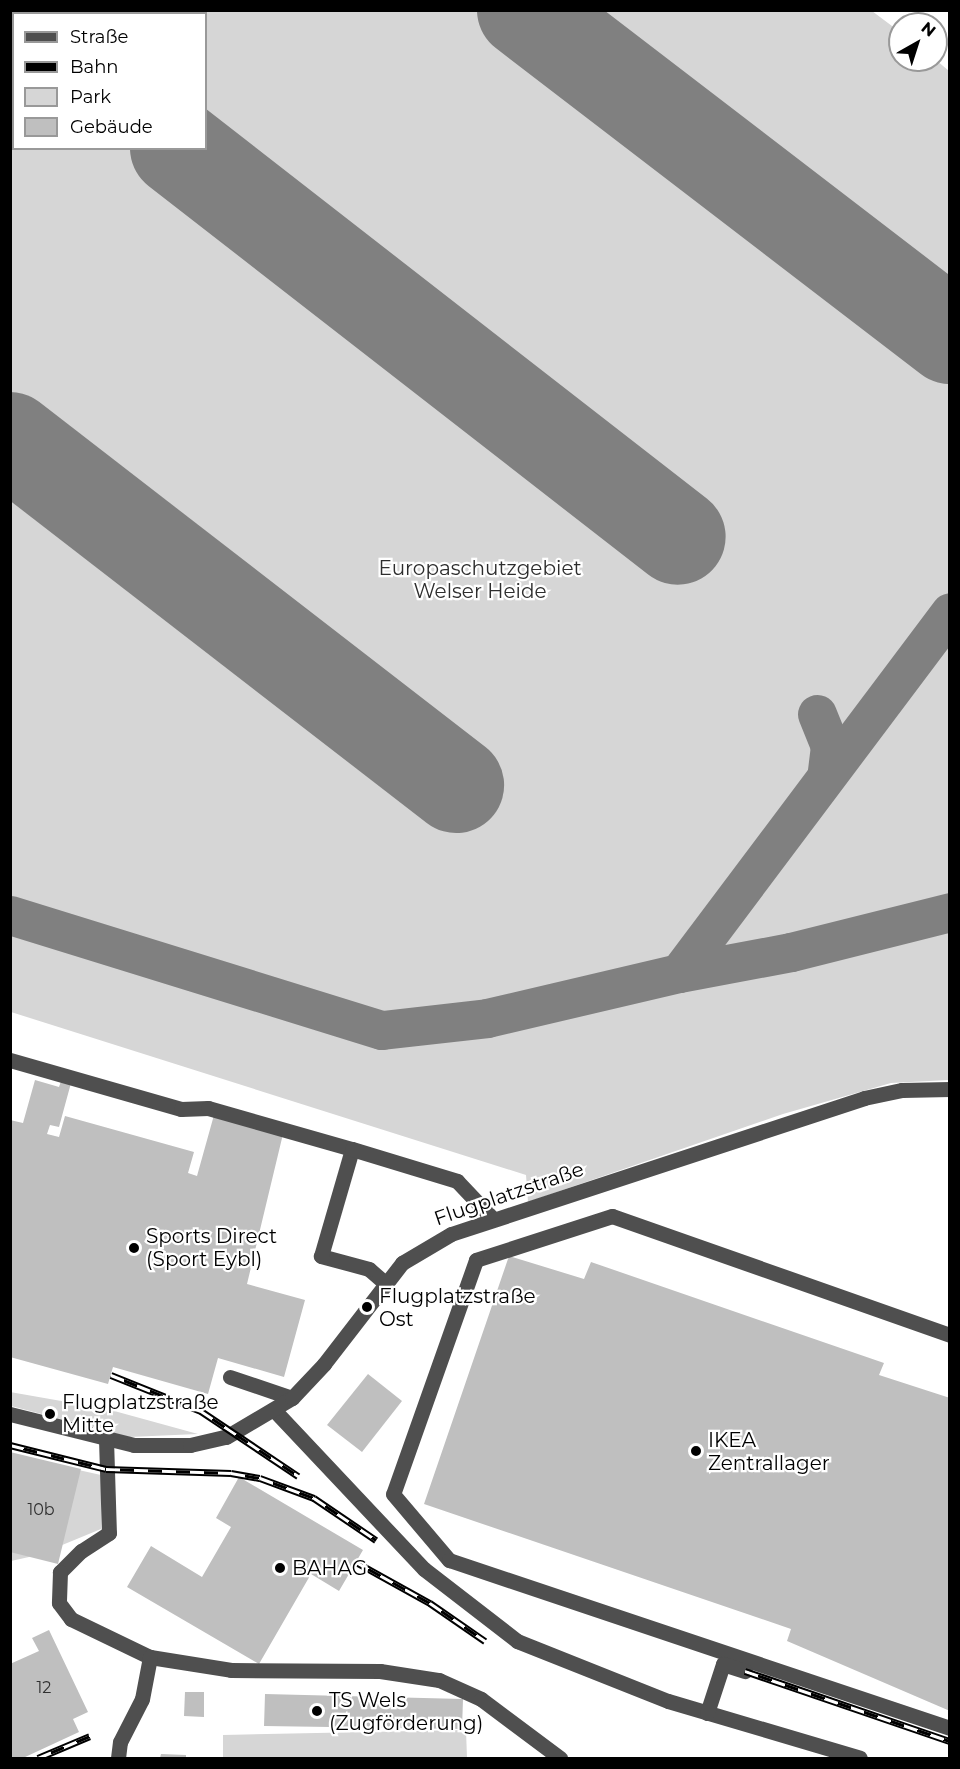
<!DOCTYPE html>
<html>
<head>
<meta charset="utf-8">
<style>
	body { margin:0 }
	#map { position:relative; width:960px; height:1769px; overflow:hidden; background:#fff; font-family:Montserrat,sans-serif }
	div>[style] { position:absolute }
	.green>* { inset:0; background:#d6d6d6 }
	.taxiway>* { height:39px; margin:-19.5px; padding:0 19.5px; transform-origin:19.5px; border-radius:19.5px; background:#808080 }
	.runway>* { height:96px; margin:-48px; padding:0 48px; transform-origin:48px; border-radius:48px; background:#808080 }
	.building>* { inset:0; background:#bfbfbf }
	.minor>* { height:15px; margin:-7.5px; padding:0 7.5px; transform-origin:7.5px; border-radius:7.5px; background:#4f4f4f }
	.rail>* { height:7px; margin-top:-3.5px; transform-origin:0; background:repeating-linear-gradient(90deg,#fff 0 14px,#000 0 28px); box-sizing:border-box; border-block:2px solid #000 }
	.dots>* { width:16px; height:16px; translate:-50% -50%; box-sizing:border-box; border:3px solid #fff; border-radius:50% }
	span { translate:-50% -50%; white-space:nowrap; text-align:center; line-height:1.15; -webkit-text-stroke:4.5px #fff; paint-order:stroke }
	.number-label { font-size:16px; color:#303030 }
	.number-label span { -webkit-text-stroke-width:0 }
	.park-label { font-size:20px; color:#2d2d2d }
	.street-label { font-size:20px; color:#000 }
	.poi-label { font-size:20px; color:#000 }
	.left { translate:0 -50%; text-align:left }
	.frame { position:absolute; inset:0; border:12px solid #000; pointer-events:none }
	.legend { position:absolute; left:12px; top:12px; width:195px; height:138px; box-sizing:border-box; background:#fff; border:2px solid #999; margin:0; padding:8px 10px; list-style:none; font-size:18px; color:#000 }
	.legend li { display:flex; align-items:center; gap:12px; height:30px }
	.legend b { width:30px; border:2px solid #999 }
	.north { position:absolute; left:888px; top:12px; width:60px; height:60px; box-sizing:border-box; background:#fff; border:2px solid #999; border-radius:50%; rotate:39deg; font-size:16px; font-weight:700; line-height:24px; text-align:center; color:#000 }
	.north::after { content:''; display:block; margin:auto; width:21px; height:27px; background:#000; clip-path:polygon(50% 0,100% 100%,50% 72%,0 100%) }
</style>
</head>
<body>
<div id="map">
	<div class="green">
		<div style="clip-path:polygon(evenodd,11px 11px,872px 11px,900px 32px,900px 60px,936px 60px,949px 71px,949px 1080px,891px 1083px,783px 1114px,528px 1202px,526px 1175px,11px 1012px,11px 11px,14px 14px,206px 14px,206px 148px,14px 148px,14px 14px)"></div>
		<div style="clip-path:polygon(10px 1392px,107px 1409px,198px 1434px,129px 1437px,11px 1406px)"></div>
		<div style="clip-path:polygon(11px 1455px,101px 1475px,101px 1529px,38px 1555px,11px 1561px)"></div>
		<div style="clip-path:polygon(466px 1730px,467px 1758px,223px 1758px,223px 1735px)"></div>
	</div>
	<div class="taxiway">
		<div style="left:817px;top:714px;width:35px;rotate:68deg"></div>
		<div style="left:830px;top:746px;width:26px;rotate:97deg"></div>
		<div style="left:10px;top:915px;width:389px;rotate:17.2deg"></div>
		<div style="left:382px;top:1030px;width:106px;rotate:-6.5deg"></div>
		<div style="left:487px;top:1018px;width:197px;rotate:-13.2deg"></div>
		<div style="left:679px;top:973px;width:451px;rotate:-53.1deg"></div>
		<div style="left:679px;top:973px;width:114px;rotate:-10.6deg"></div>
		<div style="left:791px;top:952px;width:164px;rotate:-14.1deg"></div>
	</div>
	<div class="runway">
		<div style="left:525px;top:10px;width:536px;rotate:37.49deg"></div>
		<div style="left:10px;top:18px;width:5px;rotate:37deg"></div>
		<div style="left:178px;top:148px;width:633px;rotate:37.88deg"></div>
		<div style="left:10px;top:440px;width:564px;rotate:37.72deg"></div>
	</div>
	<div class="building">
		<div style="clip-path:polygon(35px 1080px,59px 1087px,61px 1081px,71px 1083px,59px 1127px,50px 1125px,47px 1134px,59px 1137px,65px 1116px,194px 1152px,188px 1173px,197px 1176px,214px 1115px,283px 1134px,247px 1284px,305px 1300px,284px 1377px,218px 1358px,208px 1394px,113px 1367px,108px 1384px,10px 1357px,10px 1120px,23px 1123px)"></div>
		<div style="clip-path:polygon(509px 1256px,584px 1279px,591px 1262px,884px 1363px,879px 1375px,950px 1398px,950px 1711px,787px 1641px,791px 1629px,424px 1504px)"></div>
		<div style="clip-path:polygon(368px 1374px,402px 1401px,362px 1452px,327px 1425px)"></div>
		<div style="clip-path:polygon(10px 1452px,81px 1469px,58px 1564px,10px 1552px)"></div>
		<div style="clip-path:polygon(239px 1477px,363px 1550px,339px 1591px,311px 1574px,259px 1664px,127px 1587px,151px 1546px,202px 1577px,231px 1527px,216px 1518px)"></div>
		<div style="clip-path:polygon(49px 1630px,88px 1712px,73px 1719px,79px 1732px,23px 1758px,10px 1758px,10px 1664px,39px 1651px,32px 1638px)"></div>
		<div style="clip-path:polygon(185px 1692px,204px 1692px,204px 1717px,184px 1716px)"></div>
		<div style="clip-path:polygon(265px 1694px,463px 1699px,462px 1729px,264px 1726px)"></div>
		<div style="clip-path:polygon(161px 1754px,186px 1755px,186px 1758px,160px 1758px)"></div>
	</div>
	<div class="minor">
		<div style="left:10px;top:1060px;width:178px;rotate:16deg"></div>
		<div style="left:181px;top:1109px;width:27px;rotate:-2deg"></div>
		<div style="left:208px;top:1108px;width:150px;rotate:15.9deg"></div>
		<div style="left:385px;top:1283px;width:21px;rotate:-139deg"></div>
		<div style="left:369px;top:1269px;width:50px;rotate:-164.8deg"></div>
		<div style="left:321px;top:1256px;width:111px;rotate:-73.8deg"></div>
		<div style="left:352px;top:1149px;width:110px;rotate:16.9deg"></div>
		<div style="left:457px;top:1181px;width:52px;rotate:46.5deg"></div>
		<div style="left:950px;top:1335px;width:358px;rotate:-160.6deg"></div>
		<div style="left:612px;top:1216px;width:143px;rotate:162.1deg"></div>
		<div style="left:476px;top:1260px;width:248px;rotate:109.5deg"></div>
		<div style="left:393px;top:1494px;width:87px;rotate:49.7deg"></div>
		<div style="left:449px;top:1560px;width:528px;rotate:18.54deg"></div>
		<div style="left:230px;top:1377px;width:65px;rotate:18.7deg"></div>
		<div style="left:275px;top:1411px;width:217px;rotate:46.7deg"></div>
		<div style="left:424px;top:1569px;width:118px;rotate:37.7deg"></div>
		<div style="left:517px;top:1641px;width:162px;rotate:21.7deg"></div>
		<div style="left:668px;top:1701px;width:200px;rotate:16.5deg"></div>
		<div style="left:10px;top:1414px;width:128px;rotate:14deg"></div>
		<div style="left:134px;top:1445px;width:56px"></div>
		<div style="left:190px;top:1445px;width:37px;rotate:-13deg"></div>
		<div style="left:226px;top:1437px;width:77px;rotate:-30.6deg"></div>
		<div style="left:292px;top:1398px;width:47px;rotate:-46.7deg"></div>
		<div style="left:324px;top:1364px;width:128px;rotate:-52.3deg"></div>
		<div style="left:402px;top:1263px;width:57px;rotate:-30.6deg"></div>
		<div style="left:451px;top:1234px;width:435px;rotate:-18.2deg"></div>
		<div style="left:864px;top:1098px;width:39px;rotate:-12deg"></div>
		<div style="left:902px;top:1090px;width:48px;rotate:-1.2deg"></div>
		<div style="left:106px;top:1439px;width:94px;rotate:88.2deg"></div>
		<div style="left:109px;top:1533px;width:33px;rotate:147deg"></div>
		<div style="left:81px;top:1551px;width:30px;rotate:135deg"></div>
		<div style="left:60px;top:1572px;width:31px;rotate:92deg"></div>
		<div style="left:59px;top:1603px;width:20px;rotate:53deg"></div>
		<div style="left:71px;top:1619px;width:88px;rotate:25.7deg"></div>
		<div style="left:150px;top:1657px;width:82px;rotate:9.1deg"></div>
		<div style="left:231px;top:1670px;width:149px;rotate:0.4deg"></div>
		<div style="left:380px;top:1671px;width:60px;rotate:8.7deg"></div>
		<div style="left:439px;top:1680px;width:46px;rotate:24.3deg"></div>
		<div style="left:481px;top:1699px;width:99px;rotate:36.8deg"></div>
		<div style="left:707px;top:1713px;width:52px;rotate:-71.9deg"></div>
		<div style="left:723px;top:1664px;width:23px;rotate:18deg"></div>
		<div style="left:118px;top:1758px;width:16px;rotate:-83deg"></div>
		<div style="left:120px;top:1742px;width:48px;rotate:-62.9deg"></div>
		<div style="left:142px;top:1699px;width:43px;rotate:-79.2deg"></div>
	</div>
	<div class="rail">
		<div style="left:111px;top:1375px;width:97px;rotate:21.8deg"></div>
		<div style="left:201px;top:1411px;width:117px;rotate:33.8deg"></div>
		<div style="left:10px;top:1445px;width:99px;rotate:14deg"></div>
		<div style="left:106px;top:1469px;width:125px;rotate:1.8deg"></div>
		<div style="left:231px;top:1473px;width:29px;rotate:10deg"></div>
		<div style="left:260px;top:1478px;width:58px;rotate:20.3deg"></div>
		<div style="left:314px;top:1498px;width:75px;rotate:34.1deg"></div>
		<div style="left:356px;top:1562px;width:85px;rotate:29deg"></div>
		<div style="left:430px;top:1603px;width:67px;rotate:34.6deg"></div>
		<div style="left:745px;top:1671px;width:217px;rotate:18.9deg"></div>
		<div style="left:38px;top:1758px;width:56px;rotate:-22.9deg"></div>
	</div>
	<div class="dots">
		<div style="left:134px;top:1248px;background:#000"></div>
		<div style="left:367px;top:1307px;background:#000"></div>
		<div style="left:50px;top:1414px;background:#000"></div>
		<div style="left:696px;top:1451px;background:#000"></div>
		<div style="left:280px;top:1568px;background:#000"></div>
		<div style="left:317px;top:1711px;background:#000"></div>
	</div>
	<div class="number-label">
		<span style="left:41px;top:1510px">10b</span>
		<span style="left:44px;top:1688px">12</span>
	</div>
	<div class="park-label">
		<span style="left:480px;top:580px">Europaschutzgebiet<br>Welser Heide</span>
	</div>
	<div class="street-label">
		<span style="left:509px;top:1194px;rotate:-19deg">Flugplatzstraße</span>
	</div>
	<div class="poi-label">
		<span class="left" style="left:146px;top:1248px">Sports Direct<br>(Sport Eybl)</span>
		<span class="left" style="left:379px;top:1308px">Flugplatzstraße<br>Ost</span>
		<span class="left" style="left:62px;top:1414px">Flugplatzstraße<br>Mitte</span>
		<span class="left" style="left:708px;top:1452px">IKEA<br>Zentrallager</span>
		<span class="left" style="left:292px;top:1568px">BAHAG</span>
		<span class="left" style="left:329px;top:1712px">TS Wels<br>(Zugförderung)</span>
	</div>
	<div class="frame"></div>
	<ul class="legend">
	<li><b style="height:8px;background:#4f4f4f"></b>Straße</li>
	<li><b style="height:8px;background:#000"></b>Bahn</li>
	<li><b style="height:16px;background:#d6d6d6"></b>Park</li>
	<li><b style="height:16px;background:#bfbfbf"></b>Gebäude</li>
	</ul>
	<div class="north">N</div>
</div>
</body>
</html>
